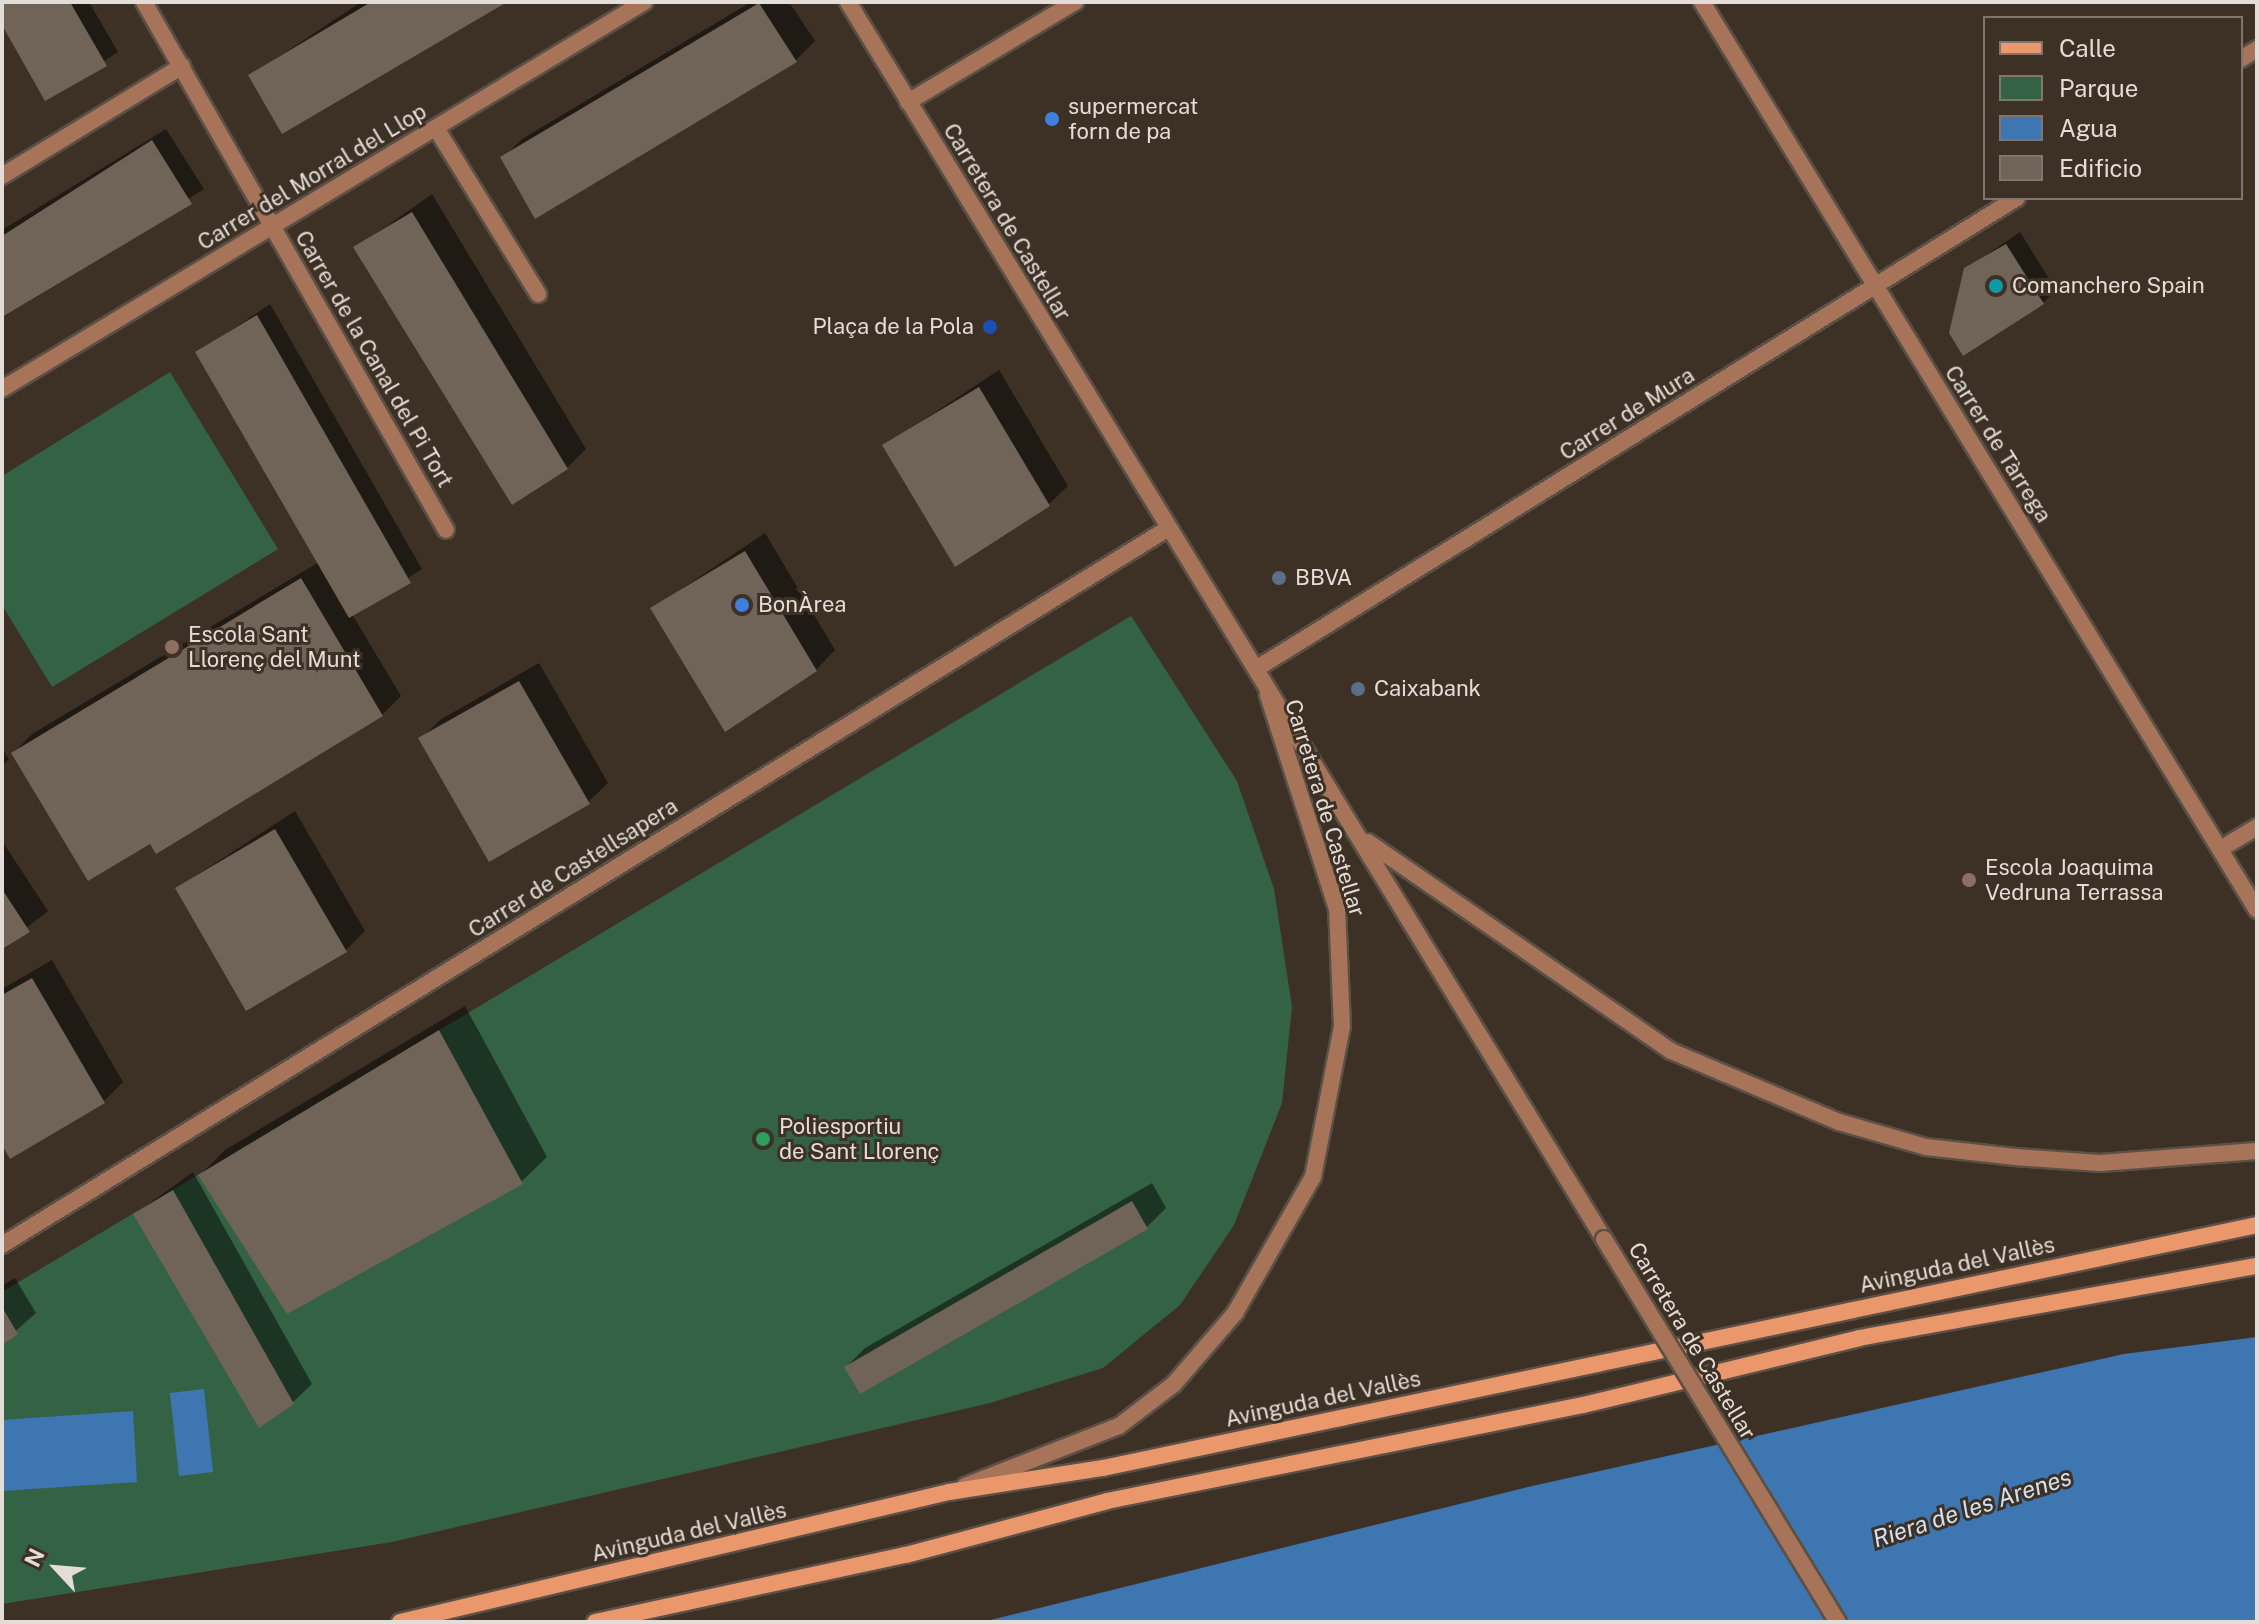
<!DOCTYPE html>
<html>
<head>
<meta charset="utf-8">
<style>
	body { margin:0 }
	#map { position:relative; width:2259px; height:1624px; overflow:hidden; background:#3d3126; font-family:"Public Sans",sans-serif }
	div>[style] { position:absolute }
	.green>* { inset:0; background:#346245 }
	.water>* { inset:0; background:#3e76b1 }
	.shadow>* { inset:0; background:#0007 }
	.building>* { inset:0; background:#706357 }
	.roads { filter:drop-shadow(2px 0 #5b5046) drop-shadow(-2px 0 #5b5046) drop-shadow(0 2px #5b5046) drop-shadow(0 -2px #5b5046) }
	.pedestrian>* { height:16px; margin:-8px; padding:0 8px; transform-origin:8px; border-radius:8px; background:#a87459 }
	.minor>* { height:16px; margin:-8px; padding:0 8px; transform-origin:8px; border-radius:8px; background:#a87459 }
	.tertiary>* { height:16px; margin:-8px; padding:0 8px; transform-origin:8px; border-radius:8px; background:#a87459 }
	.secondary>* { height:16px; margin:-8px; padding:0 8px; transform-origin:8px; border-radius:8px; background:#ea976b }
	.bridges { filter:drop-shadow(2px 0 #5b5046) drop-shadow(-2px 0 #5b5046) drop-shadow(0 2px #5b5046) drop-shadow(0 -2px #5b5046) }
	.tertiary-bridge>* { height:16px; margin:-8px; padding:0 8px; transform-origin:8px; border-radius:8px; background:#a87459 }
	.dots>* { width:22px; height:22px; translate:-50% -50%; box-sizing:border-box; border:4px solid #3d3126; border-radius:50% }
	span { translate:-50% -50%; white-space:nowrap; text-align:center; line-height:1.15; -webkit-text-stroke:6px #3d3126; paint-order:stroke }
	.poi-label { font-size:22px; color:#e4dcd6 }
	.left { translate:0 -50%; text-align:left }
	.right { translate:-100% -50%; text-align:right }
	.street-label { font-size:22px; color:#e4dcd6 }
	.water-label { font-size:24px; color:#d2e0f1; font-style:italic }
	.frame { position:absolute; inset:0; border:4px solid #e4dcd6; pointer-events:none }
	.legend { position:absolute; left:1983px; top:16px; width:260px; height:184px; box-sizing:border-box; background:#3d3126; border:2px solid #80756c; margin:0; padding:10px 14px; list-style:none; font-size:24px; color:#e4dcd6 }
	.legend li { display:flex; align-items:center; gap:16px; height:40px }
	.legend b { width:40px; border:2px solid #80756c }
	.north { position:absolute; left:16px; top:1528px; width:80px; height:80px; -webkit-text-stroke:6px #3d3126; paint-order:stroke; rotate:296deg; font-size:22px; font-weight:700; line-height:32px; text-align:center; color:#e4dcd6 }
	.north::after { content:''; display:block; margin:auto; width:28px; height:36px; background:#e4dcd6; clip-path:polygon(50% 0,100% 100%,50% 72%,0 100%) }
</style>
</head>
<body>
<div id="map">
	<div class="green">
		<div style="clip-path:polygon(170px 372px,278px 549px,52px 687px,2px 605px,2px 476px)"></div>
		<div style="clip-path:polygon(1131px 616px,1237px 781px,1274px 889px,1292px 1007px,1282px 1103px,1234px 1225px,1180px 1305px,1103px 1368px,990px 1403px,392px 1542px,2px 1604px,2px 1292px)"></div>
	</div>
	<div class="water">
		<div style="clip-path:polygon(2257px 1337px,2257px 1622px,983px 1622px,1528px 1487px,2124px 1354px)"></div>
		<div style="clip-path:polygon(204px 1389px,213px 1472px,179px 1476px,170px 1393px)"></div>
		<div style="clip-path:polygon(133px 1411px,137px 1482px,2px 1491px,2px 1420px)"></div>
	</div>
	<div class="shadow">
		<div style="clip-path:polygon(2px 2px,89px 2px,118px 52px,46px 98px,2px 25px)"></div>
		<div style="clip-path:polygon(361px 2px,503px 2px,250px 76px)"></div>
		<div style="clip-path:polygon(751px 2px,789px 2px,815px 41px,796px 60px,503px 158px,522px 139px)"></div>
		<div style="clip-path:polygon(166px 129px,204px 189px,2px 315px,2px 230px)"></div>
		<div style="clip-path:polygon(432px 194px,586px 449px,567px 468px,356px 248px)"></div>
		<div style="clip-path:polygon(2020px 232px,2056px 290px,2043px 303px,1966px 269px)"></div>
		<div style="clip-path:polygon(270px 304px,422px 569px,352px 614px,401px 696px,382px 715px,151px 841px,13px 753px,32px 734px,319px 562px,197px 353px)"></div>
		<div style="clip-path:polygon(999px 370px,1068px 486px,1048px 505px,884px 446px)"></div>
		<div style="clip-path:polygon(765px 533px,835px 650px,816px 670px,653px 608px)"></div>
		<div style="clip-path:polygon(539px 663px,608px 783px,588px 802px,421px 739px,440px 720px)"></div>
		<div style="clip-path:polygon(2px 748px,9px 759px,2px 766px)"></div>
		<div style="clip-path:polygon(295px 811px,365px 931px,346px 950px,177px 888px)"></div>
		<div style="clip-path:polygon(2px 841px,48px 911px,2px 947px)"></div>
		<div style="clip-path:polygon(52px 960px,123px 1082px,104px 1101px,2px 1141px,2px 989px)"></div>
		<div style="clip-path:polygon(465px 1006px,547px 1157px,521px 1182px,200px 1175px,225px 1150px)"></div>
		<div style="clip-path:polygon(193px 1172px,312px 1384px,292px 1403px,135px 1214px)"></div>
		<div style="clip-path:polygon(1152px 1183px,1166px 1208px,1147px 1227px,846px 1367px,865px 1348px)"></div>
		<div style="clip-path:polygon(15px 1278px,36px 1313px,2px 1343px,2px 1286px)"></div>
	</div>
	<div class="building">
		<div style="clip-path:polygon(2px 2px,70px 2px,107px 66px,45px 101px,2px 25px)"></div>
		<div style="clip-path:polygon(371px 2px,507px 2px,282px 134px,248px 75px)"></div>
		<div style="clip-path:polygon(759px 3px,797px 62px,535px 219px,500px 157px)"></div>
		<div style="clip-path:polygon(152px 140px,192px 204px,2px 317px,2px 236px)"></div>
		<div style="clip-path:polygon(412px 212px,568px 469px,512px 505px,353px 247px)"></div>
		<div style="clip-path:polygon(2006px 244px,2044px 304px,1963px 356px,1949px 333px,1964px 268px)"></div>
		<div style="clip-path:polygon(257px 315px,411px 583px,349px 618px,195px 352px)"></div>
		<div style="clip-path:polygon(979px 387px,1050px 506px,955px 567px,882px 445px)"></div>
		<div style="clip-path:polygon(745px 551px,817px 671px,725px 732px,650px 608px)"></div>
		<div style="clip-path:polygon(301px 578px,383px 716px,156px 854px,150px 844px,88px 881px,11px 753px)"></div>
		<div style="clip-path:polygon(519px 681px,590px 804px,489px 862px,418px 738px)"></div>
		<div style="clip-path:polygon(275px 829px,347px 952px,246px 1011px,175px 888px)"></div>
		<div style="clip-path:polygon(2px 889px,30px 932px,2px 949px)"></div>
		<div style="clip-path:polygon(32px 978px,105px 1103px,10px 1159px,2px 1145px,2px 995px)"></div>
		<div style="clip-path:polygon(439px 1030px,523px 1184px,287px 1314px,198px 1175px)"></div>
		<div style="clip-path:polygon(173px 1190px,294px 1404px,259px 1428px,133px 1214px)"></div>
		<div style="clip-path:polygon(1132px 1201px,1148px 1229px,860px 1394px,844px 1367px)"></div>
		<div style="clip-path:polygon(2px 1307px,18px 1334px,2px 1345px)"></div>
	</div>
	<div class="roads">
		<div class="pedestrian">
			<div style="left:436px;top:128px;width:195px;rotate:58.4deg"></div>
			<div style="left:2px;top:176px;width:211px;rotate:-31.4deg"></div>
		</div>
		<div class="minor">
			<div style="left:144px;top:2px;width:608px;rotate:60.23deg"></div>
			<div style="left:1702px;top:2px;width:1064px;rotate:58.57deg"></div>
			<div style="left:2241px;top:59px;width:19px;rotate:-32deg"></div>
			<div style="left:908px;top:102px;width:195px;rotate:-30.9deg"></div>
			<div style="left:2px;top:389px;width:750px;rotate:-31.08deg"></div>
			<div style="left:1259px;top:667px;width:891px;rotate:-31.75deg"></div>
			<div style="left:2222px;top:848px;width:41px;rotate:-31deg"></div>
			<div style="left:2px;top:1245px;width:1367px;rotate:-31.57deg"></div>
		</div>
		<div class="tertiary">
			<div style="left:848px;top:2px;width:1450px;rotate:58.57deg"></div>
			<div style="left:1368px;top:842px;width:368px;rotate:34.6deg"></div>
			<div style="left:1671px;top:1051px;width:182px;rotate:22.9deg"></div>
			<div style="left:1839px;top:1122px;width:91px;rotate:16deg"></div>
			<div style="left:1926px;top:1147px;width:90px;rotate:6.4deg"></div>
			<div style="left:2015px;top:1157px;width:85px;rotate:4deg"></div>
			<div style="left:2100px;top:1163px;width:157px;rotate:-4.4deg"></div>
			<div style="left:965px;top:1486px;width:165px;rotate:-21.3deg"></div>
			<div style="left:1119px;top:1426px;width:69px;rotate:-37.4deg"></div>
			<div style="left:1174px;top:1384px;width:94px;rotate:-49.3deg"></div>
			<div style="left:1235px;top:1313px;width:157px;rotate:-60.2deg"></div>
			<div style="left:1313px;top:1177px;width:154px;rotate:-79.1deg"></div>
			<div style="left:1342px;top:1026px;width:117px;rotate:-92.4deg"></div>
			<div style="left:1337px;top:909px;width:225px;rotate:-107.9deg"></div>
		</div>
		<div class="secondary">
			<div style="left:400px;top:1622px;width:564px;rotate:-13.32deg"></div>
			<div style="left:949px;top:1492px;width:156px;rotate:-8.9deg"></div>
			<div style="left:1103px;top:1468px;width:1179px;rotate:-11.89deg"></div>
			<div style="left:595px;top:1622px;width:318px;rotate:-12.2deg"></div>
			<div style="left:906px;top:1555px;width:208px;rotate:-15deg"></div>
			<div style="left:1107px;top:1501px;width:486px;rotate:-11.4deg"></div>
			<div style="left:1583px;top:1405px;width:284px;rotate:-13.6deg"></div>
			<div style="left:1859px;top:1338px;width:404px;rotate:-10.3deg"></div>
		</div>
	</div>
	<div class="bridges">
		<div class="tertiary-bridge">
			<div style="left:1604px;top:1239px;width:449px;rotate:58.6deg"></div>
		</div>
	</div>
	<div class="dots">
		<div style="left:1052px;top:119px;background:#3f7fe0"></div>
		<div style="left:1996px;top:286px;background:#0f9aa8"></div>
		<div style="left:990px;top:327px;background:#1a4fb4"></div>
		<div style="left:1279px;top:578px;background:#5c6f8a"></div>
		<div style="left:742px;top:605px;background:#3f7fe0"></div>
		<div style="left:172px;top:647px;background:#8d6e63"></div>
		<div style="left:1358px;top:689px;background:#5c6f8a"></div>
		<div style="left:1969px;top:880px;background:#8d6e63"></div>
		<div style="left:763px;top:1139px;background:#2e9e5b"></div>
	</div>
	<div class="poi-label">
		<span class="left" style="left:1068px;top:119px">supermercat<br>forn de pa</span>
		<span class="left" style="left:2012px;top:286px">Comanchero Spain</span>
		<span class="right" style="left:974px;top:327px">Plaça de la Pola</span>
		<span class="left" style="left:1295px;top:578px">BBVA</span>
		<span class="left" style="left:758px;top:605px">BonÀrea</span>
		<span class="left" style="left:188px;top:647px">Escola Sant<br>Llorenç del Munt</span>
		<span class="left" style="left:1374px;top:689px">Caixabank</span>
		<span class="left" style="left:1985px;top:880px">Escola Joaquima<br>Vedruna Terrassa</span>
		<span class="left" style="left:779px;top:1139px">Poliesportiu<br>de Sant Llorenç</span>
	</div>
	<div class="street-label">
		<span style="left:312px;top:177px;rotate:-31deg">Carrer del Morral del Llop</span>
		<span style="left:1007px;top:222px;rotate:59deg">Carretera de Castellar</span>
		<span style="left:374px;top:359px;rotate:60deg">Carrer de la Canal del Pi Tort</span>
		<span style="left:1627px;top:414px;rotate:-32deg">Carrer de Mura</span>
		<span style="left:1998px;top:444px;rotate:58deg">Carrer de Tàrrega</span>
		<span style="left:1325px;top:808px;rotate:73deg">Carretera de Castellar</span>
		<span style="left:573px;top:868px;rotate:-32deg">Carrer de Castellsapera</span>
		<span style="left:1957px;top:1265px;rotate:-12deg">Avinguda del Vallès</span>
		<span style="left:1692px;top:1341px;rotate:59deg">Carretera de Castellar</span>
		<span style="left:1323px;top:1399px;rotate:-12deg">Avinguda del Vallès</span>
		<span style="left:689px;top:1532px;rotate:-13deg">Avinguda del Vallès</span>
	</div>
	<div class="water-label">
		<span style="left:1972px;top:1508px;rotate:-18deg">Riera de les Arenes</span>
	</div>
	<div class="frame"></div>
	<ul class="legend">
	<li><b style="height:10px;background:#ea976b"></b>Calle</li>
	<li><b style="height:22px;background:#346245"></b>Parque</li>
	<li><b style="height:22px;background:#3e76b1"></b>Agua</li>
	<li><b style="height:22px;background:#706357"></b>Edificio</li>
	</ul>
	<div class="north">N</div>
</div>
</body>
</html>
